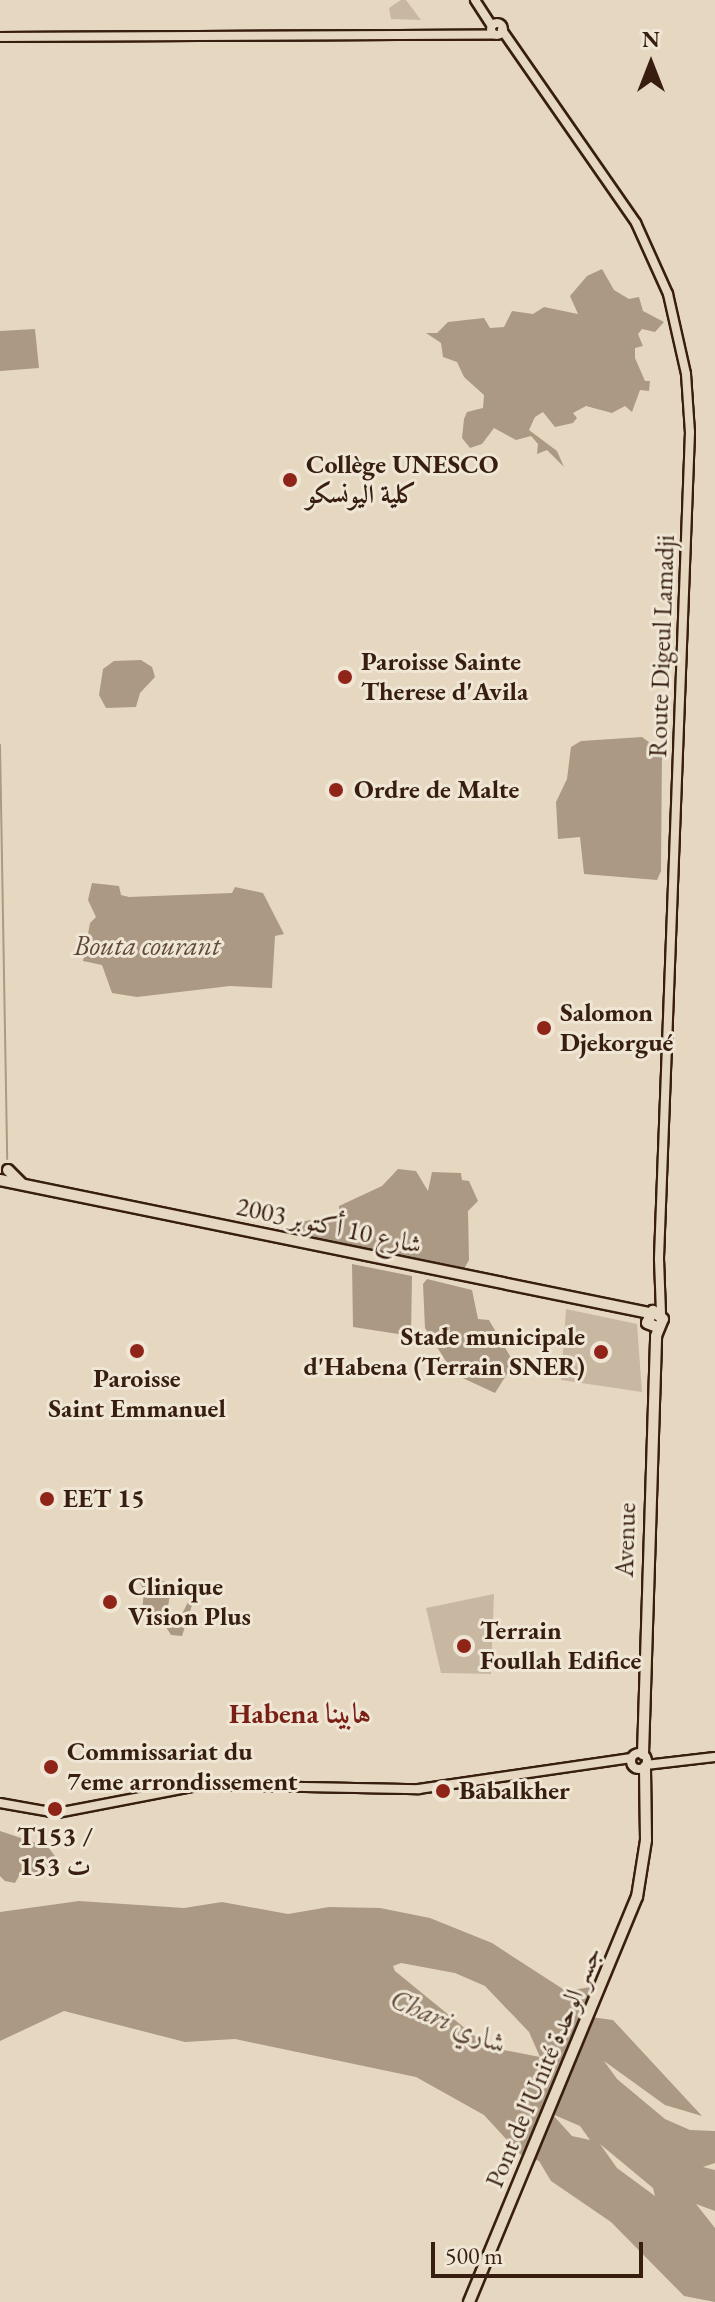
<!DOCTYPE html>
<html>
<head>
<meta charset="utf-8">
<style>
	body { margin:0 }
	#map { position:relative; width:715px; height:2302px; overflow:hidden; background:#e6d8c0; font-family:"EB Garamond",Amiri,serif }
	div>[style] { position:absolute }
	.green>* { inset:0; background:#c8b8a2 }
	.water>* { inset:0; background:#ab9983 }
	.stream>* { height:2px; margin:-1px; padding:0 1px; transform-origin:1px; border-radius:1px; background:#ab9983 }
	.roads { filter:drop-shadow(2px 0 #381e0e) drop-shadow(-2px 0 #381e0e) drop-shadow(0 2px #381e0e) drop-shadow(0 -2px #381e0e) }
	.major>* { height:8px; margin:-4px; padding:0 4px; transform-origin:4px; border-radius:4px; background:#e6d8c0 }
	.major>.ring { margin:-4px; padding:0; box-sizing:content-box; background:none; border:8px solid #e6d8c0; border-radius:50% }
	.highway>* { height:10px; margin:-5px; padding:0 5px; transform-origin:5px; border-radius:5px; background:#e6d8c0 }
	.dots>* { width:22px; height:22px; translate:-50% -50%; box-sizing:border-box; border:4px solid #efe6d6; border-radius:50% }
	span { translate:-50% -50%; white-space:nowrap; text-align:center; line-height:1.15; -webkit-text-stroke:6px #efe6d6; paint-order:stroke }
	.poi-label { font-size:26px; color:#381e0e; font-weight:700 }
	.left { translate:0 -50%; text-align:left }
	.right { translate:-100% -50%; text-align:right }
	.street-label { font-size:26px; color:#381e0e }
	.water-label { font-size:28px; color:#604937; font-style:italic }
	.neighbourhood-label { font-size:28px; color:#7a1f14; font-weight:700 }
	.north { position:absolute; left:611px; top:24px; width:80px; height:80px; -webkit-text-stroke:6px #efe6d6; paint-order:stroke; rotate:0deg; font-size:22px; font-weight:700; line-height:32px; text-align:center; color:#381e0e }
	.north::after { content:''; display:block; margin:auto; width:28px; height:36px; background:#381e0e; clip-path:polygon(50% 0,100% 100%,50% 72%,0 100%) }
	.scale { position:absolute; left:431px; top:2242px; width:212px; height:36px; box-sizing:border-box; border:4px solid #381e0e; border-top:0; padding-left:10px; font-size:24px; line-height:28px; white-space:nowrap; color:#381e0e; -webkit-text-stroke:6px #efe6d6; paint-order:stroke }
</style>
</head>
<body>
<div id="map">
	<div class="green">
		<div style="clip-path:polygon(401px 0,406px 0,421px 20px,391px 19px,389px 8px)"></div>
		<div style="clip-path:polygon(566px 1309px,637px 1324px,642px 1392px,561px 1380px)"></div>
		<div style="clip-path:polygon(494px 1594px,491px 1674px,441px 1673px,426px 1608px)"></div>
	</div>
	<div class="water">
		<div style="clip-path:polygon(602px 269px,614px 290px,629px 299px,639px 297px,643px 311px,664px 322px,655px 332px,642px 329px,638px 334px,643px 346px,635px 348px,635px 358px,645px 381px,650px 381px,649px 391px,640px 390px,632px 412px,625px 406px,612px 413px,586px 406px,573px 413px,577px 418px,573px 423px,555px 427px,543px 412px,535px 417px,529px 430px,557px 451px,564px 467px,547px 450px,537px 454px,538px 444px,531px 436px,516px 440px,494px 428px,482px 444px,470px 448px,462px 438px,464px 419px,467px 412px,483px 408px,484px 395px,464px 377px,457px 362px,443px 357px,441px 343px,426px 333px,437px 333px,448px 322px,484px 318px,490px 328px,504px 327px,512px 311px,533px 314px,544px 307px,578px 314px,570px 296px,587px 276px)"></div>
		<div style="clip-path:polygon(35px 329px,39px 368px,0 371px,0 331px)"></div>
		<div style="clip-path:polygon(141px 660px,152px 667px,155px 677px,140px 693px,136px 707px,106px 708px,99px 695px,103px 669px,114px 661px)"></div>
		<div style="clip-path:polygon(642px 737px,662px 752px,661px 871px,657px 880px,584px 874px,580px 837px,558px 839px,556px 802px,567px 779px,571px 747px,581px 741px)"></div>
		<div style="clip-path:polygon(92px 883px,119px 886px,121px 895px,129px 897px,232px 893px,235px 887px,263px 893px,284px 934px,275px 936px,272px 988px,230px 986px,137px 997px,112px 993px,102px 965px,83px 961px,90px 923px,96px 917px,88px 900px)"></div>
		<div style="clip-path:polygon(398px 1169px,416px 1171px,428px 1191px,432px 1172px,461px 1173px,462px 1180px,469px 1181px,478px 1201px,468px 1211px,469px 1260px,464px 1269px,302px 1236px,301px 1222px,339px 1214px,339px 1206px,382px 1186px)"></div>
		<div style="clip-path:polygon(352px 1264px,412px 1276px,411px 1336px,353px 1327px)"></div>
		<div style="clip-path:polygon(427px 1279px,472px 1290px,478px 1319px,489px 1320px,514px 1363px,495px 1393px,454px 1374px,425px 1328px,423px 1284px)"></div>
		<div style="clip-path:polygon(135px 1575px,172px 1583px,167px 1612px,172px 1620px,179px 1620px,189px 1600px,193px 1602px,182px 1636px,171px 1635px,157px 1613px,142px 1612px,144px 1590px)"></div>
		<div style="clip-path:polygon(0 1831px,48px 1847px,61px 1864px,35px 1875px,20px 1874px,15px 1883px,5px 1881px,0 1876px)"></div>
		<div style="clip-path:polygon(evenodd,79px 1901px,184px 1908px,222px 1902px,288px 1914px,329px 1907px,380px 1908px,430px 1918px,492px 1943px,566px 1991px,591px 1987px,583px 2016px,613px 2020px,702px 2116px,665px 2105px,604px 2061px,617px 2079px,665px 2119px,690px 2130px,715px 2131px,715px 2163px,703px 2167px,715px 2170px,715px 2211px,696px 2204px,715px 2228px,715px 2302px,684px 2296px,611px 2222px,551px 2181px,539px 2161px,520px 2154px,484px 2115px,416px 2077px,235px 2039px,185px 2042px,64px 2011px,0 2041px,0 1912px,79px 1901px,401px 1963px,455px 1973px,485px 1986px,529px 2032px,540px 2057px,488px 2047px,395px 1971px,393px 1966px,401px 1963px,79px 1901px,552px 2114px,580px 2126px,590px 2140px,572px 2136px,552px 2114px,79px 1901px,600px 2144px,653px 2188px,655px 2196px,617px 2168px,600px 2144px)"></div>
	</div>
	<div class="stream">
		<div style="left:0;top:745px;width:414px;rotate:89deg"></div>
	</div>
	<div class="roads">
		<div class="major">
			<div style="left:475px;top:0;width:31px;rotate:57deg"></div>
			<div class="ring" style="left:491px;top:23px;width:4px;height:4px"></div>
			<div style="left:502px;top:30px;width:235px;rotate:55.2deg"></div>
			<div style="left:636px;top:223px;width:78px;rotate:65.7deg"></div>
			<div style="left:668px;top:294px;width:82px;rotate:77.3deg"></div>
			<div style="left:686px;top:374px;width:58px;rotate:86.1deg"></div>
			<div style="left:690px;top:432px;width:828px;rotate:92.15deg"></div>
			<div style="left:659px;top:1259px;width:55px;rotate:87.9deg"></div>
			<div style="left:0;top:37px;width:494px;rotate:-0.3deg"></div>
			<div class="ring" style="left:631px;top:1753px;width:8px;height:8px"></div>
			<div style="left:646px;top:1765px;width:69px;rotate:-6.6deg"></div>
			<div style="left:0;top:1803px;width:58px;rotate:10deg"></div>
			<div style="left:57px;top:1813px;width:149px;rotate:-10.9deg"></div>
			<div style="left:203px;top:1785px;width:216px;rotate:1.1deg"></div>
			<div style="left:419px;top:1789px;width:214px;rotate:-8.3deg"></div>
		</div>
		<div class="highway">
			<div style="left:8px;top:1170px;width:18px;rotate:45deg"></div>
			<div style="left:0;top:1180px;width:662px;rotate:11.58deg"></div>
			<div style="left:643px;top:1754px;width:418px;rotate:-88.2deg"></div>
			<div style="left:656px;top:1336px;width:18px;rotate:-68deg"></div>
			<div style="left:663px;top:1319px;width:13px;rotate:-141deg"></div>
			<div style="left:653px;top:1311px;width:13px;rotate:117deg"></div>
			<div style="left:647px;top:1323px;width:11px;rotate:22deg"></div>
			<div style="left:469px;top:2302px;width:438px;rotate:-67.5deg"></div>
			<div style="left:637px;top:1897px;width:58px;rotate:-81deg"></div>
			<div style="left:646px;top:1840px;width:73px;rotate:-90.8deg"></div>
		</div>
	</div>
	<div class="dots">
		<div style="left:290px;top:480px;background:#8f2418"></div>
		<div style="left:345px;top:677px;background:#8f2418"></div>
		<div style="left:336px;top:790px;background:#8f2418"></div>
		<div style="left:544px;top:1028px;background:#8f2418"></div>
		<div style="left:137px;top:1351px;background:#8f2418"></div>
		<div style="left:601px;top:1352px;background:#8f2418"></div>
		<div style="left:47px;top:1499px;background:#8f2418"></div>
		<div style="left:110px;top:1602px;background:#8f2418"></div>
		<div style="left:464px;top:1646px;background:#8f2418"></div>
		<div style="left:51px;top:1767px;background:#8f2418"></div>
		<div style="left:443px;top:1791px;background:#8f2418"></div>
		<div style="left:55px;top:1809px;background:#8f2418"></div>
	</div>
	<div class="poi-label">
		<span class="left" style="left:306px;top:480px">Collège UNESCO<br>كلية اليونسكو</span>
		<span class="left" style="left:361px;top:677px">Paroisse Sainte<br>Therese d'Avila</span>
		<span class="left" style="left:354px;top:790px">Ordre de Malte</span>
		<span class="left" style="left:560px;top:1028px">Salomon<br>Djekorgué</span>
		<span class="right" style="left:585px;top:1352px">Stade municipale<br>d'Habena (Terrain SNER)</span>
		<span style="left:137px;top:1394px">Paroisse<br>Saint Emmanuel</span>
		<span class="left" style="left:63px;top:1499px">EET 15</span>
		<span class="left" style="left:128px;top:1602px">Clinique<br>Vision Plus</span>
		<span class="left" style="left:480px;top:1646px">Terrain<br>Foullah Edifice</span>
		<span class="left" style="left:67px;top:1767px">Commissariat du<br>7eme arrondissement</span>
		<span class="left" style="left:459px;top:1791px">Babalkher</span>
		<span style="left:55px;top:1852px">T153 /<br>ت 153</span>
	</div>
	<div class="street-label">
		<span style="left:662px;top:646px;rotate:-88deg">Route Digeul Lamadji</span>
		<span style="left:329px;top:1226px;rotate:12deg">شارع 10 أكتوبر 2003</span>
		<span style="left:626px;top:1540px;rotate:-88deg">Avenue</span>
		<span style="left:544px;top:2067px;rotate:-67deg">Pont de l'Unité جسر الوحدة</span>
	</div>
	<div class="water-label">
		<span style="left:147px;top:945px">Bouta courant</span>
		<span style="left:449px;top:2021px;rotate:23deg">Chari شاري</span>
	</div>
	<div class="neighbourhood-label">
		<span style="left:300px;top:1713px">Habena هابينا</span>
	</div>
	<div class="north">N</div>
	<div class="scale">500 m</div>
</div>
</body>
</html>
